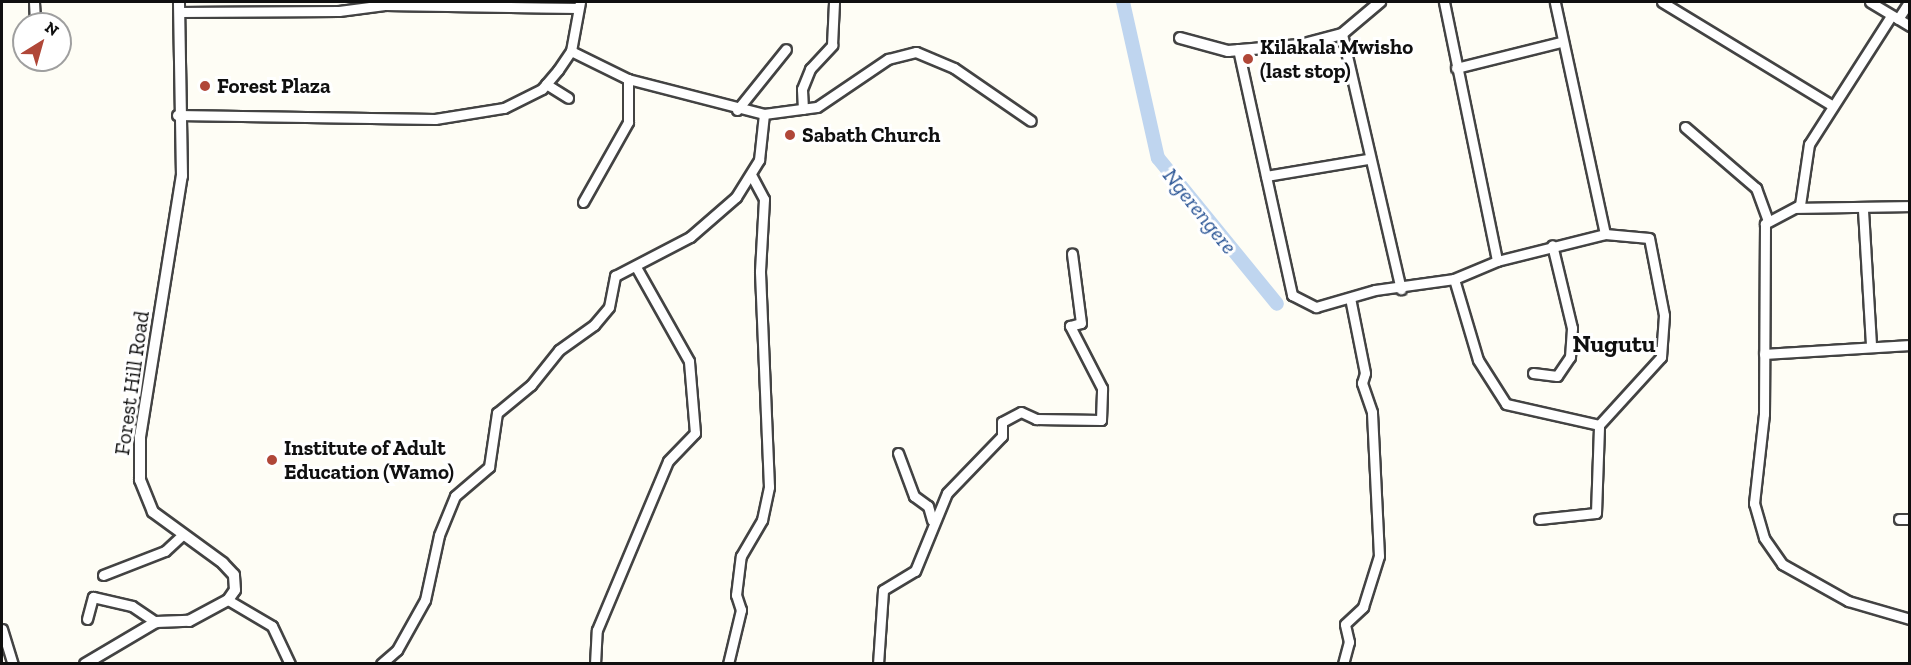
<!DOCTYPE html>
<html>
<head>
<meta charset="utf-8">
<style>
	body { margin:0 }
	#map { position:relative; width:1911px; height:665px; overflow:hidden; background:#fefdf5; font-family:"Zilla Slab",serif }
	div>[style] { position:absolute }
	.river>* { height:14px; margin:-7px; padding:0 7px; transform-origin:7px; border-radius:7px; background:#bfd5ef }
	.roads { filter:drop-shadow(2px 0 #434343) drop-shadow(-2px 0 #434343) drop-shadow(0 2px #434343) drop-shadow(0 -2px #434343) }
	.minor>* { height:9px; margin:-4.5px; padding:0 4.5px; transform-origin:4.5px; border-radius:4.5px; background:#fff }
	.tertiary>* { height:10px; margin:-5px; padding:0 5px; transform-origin:5px; border-radius:5px; background:#fff }
	.dots>* { width:16px; height:16px; translate:-50% -50%; box-sizing:border-box; border:3px solid #fff; border-radius:50% }
	span { translate:-50% -50%; white-space:nowrap; text-align:center; line-height:1.15; -webkit-text-stroke:6px #fff; paint-order:stroke }
	.poi-label { font-size:21px; color:#101010; font-weight:700 }
	.left { translate:0 -50%; text-align:left }
	.street-label { font-size:21px; color:#101010 }
	.water-label { font-size:22px; color:#285394; font-style:italic }
	.quarter-label { font-size:24px; color:#101010; font-weight:700 }
	.frame { position:absolute; inset:0; border:3px solid #101010; pointer-events:none }
	.north { position:absolute; left:12px; top:12px; width:60px; height:60px; box-sizing:border-box; background:#fff; border:2px solid #9f9f9f; border-radius:50%; rotate:37deg; font-size:16px; font-weight:700; line-height:24px; text-align:center; color:#101010 }
	.north::after { content:''; display:block; margin:auto; width:21px; height:27px; background:#b04738; clip-path:polygon(50% 0,100% 100%,50% 72%,0 100%) }
</style>
</head>
<body>
<div id="map">
	<div class="river">
		<div style="left:1123px;top:2px;width:160px;rotate:77.4deg"></div>
		<div style="left:1158px;top:158px;width:188px;rotate:50.8deg"></div>
	</div>
	<div class="roads">
		<div class="minor">
			<div style="left:34px;top:2px;width:22px;rotate:87deg"></div>
			<div style="left:1444px;top:2px;width:264px;rotate:78.4deg"></div>
			<div style="left:1662px;top:2px;width:197px;rotate:31.3deg"></div>
			<div style="left:1870px;top:2px;width:47px;rotate:31deg"></div>
			<div style="left:179px;top:12px;width:160px;rotate:-0.4deg"></div>
			<div style="left:339px;top:11px;width:46px;rotate:-7.4deg"></div>
			<div style="left:385px;top:5px;width:193px;rotate:0.9deg"></div>
			<div style="left:1891px;top:16px;width:152px;rotate:122.6deg"></div>
			<div style="left:1809px;top:144px;width:62px;rotate:98.4deg"></div>
			<div style="left:1800px;top:205px;width:40px;rotate:152deg"></div>
			<div style="left:1765px;top:224px;width:190px;rotate:90.3deg"></div>
			<div style="left:1764px;top:414px;width:90px;rotate:96.4deg"></div>
			<div style="left:1754px;top:503px;width:36px;rotate:74deg"></div>
			<div style="left:1764px;top:538px;width:32px;rotate:55deg"></div>
			<div style="left:1782px;top:564px;width:76px;rotate:29.3deg"></div>
			<div style="left:1848px;top:601px;width:65px;rotate:16.2deg"></div>
			<div style="left:1898px;top:19px;width:20px;rotate:-57deg"></div>
			<div style="left:1342px;top:34px;width:262px;rotate:77deg"></div>
			<div style="left:1238px;top:49px;width:252px;rotate:77.6deg"></div>
			<div style="left:1292px;top:295px;width:27px;rotate:27deg"></div>
			<div style="left:1316px;top:307px;width:61px;rotate:-16.1deg"></div>
			<div style="left:1375px;top:290px;width:80px;rotate:-7.9deg"></div>
			<div style="left:1454px;top:279px;width:47px;rotate:-22.7deg"></div>
			<div style="left:1497px;top:261px;width:111px;rotate:-14deg"></div>
			<div style="left:1605px;top:234px;width:237px;rotate:-102.2deg"></div>
			<div style="left:571px;top:51px;width:64px;rotate:26.2deg"></div>
			<div style="left:628px;top:79px;width:140px;rotate:14.4deg"></div>
			<div style="left:764px;top:114px;width:53px;rotate:-7.5deg"></div>
			<div style="left:817px;top:107px;width:86px;rotate:-34.1deg"></div>
			<div style="left:888px;top:59px;width:29px;rotate:-14deg"></div>
			<div style="left:916px;top:52px;width:41px;rotate:22.8deg"></div>
			<div style="left:954px;top:68px;width:93px;rotate:34.5deg"></div>
			<div style="left:1456px;top:68px;width:107px;rotate:-14deg"></div>
			<div style="left:546px;top:84px;width:26px;rotate:32deg"></div>
			<div style="left:803px;top:109px;width:20px;rotate:-93deg"></div>
			<div style="left:802px;top:89px;width:22px;rotate:-68deg"></div>
			<div style="left:810px;top:69px;width:33px;rotate:-47deg"></div>
			<div style="left:832px;top:45px;width:43px;rotate:-87.3deg"></div>
			<div style="left:737px;top:110px;width:78px;rotate:-51.2deg"></div>
			<div style="left:177px;top:115px;width:258px;rotate:0.9deg"></div>
			<div style="left:435px;top:119px;width:70px;rotate:-9.1deg"></div>
			<div style="left:504px;top:108px;width:42px;rotate:-26.6deg"></div>
			<div style="left:542px;top:89px;width:25px;rotate:-50deg"></div>
			<div style="left:558px;top:70px;width:23px;rotate:-56deg"></div>
			<div style="left:571px;top:51px;width:50px;rotate:-79.6deg"></div>
			<div style="left:1685px;top:127px;width:94px;rotate:40.7deg"></div>
			<div style="left:1756px;top:188px;width:32px;rotate:70deg"></div>
			<div style="left:1266px;top:176px;width:103px;rotate:-9.5deg"></div>
			<div style="left:583px;top:202px;width:92px;rotate:-60.6deg"></div>
			<div style="left:628px;top:122px;width:43px;rotate:-90deg"></div>
			<div style="left:1796px;top:208px;width:114px;rotate:-1deg"></div>
			<div style="left:1863px;top:210px;width:136px;rotate:86.6deg"></div>
			<div style="left:1454px;top:279px;width:84px;rotate:73.5deg"></div>
			<div style="left:1478px;top:360px;width:52px;rotate:57.5deg"></div>
			<div style="left:1506px;top:404px;width:95px;rotate:12.7deg"></div>
			<div style="left:1764px;top:354px;width:146px;rotate:-3.5deg"></div>
			<div style="left:1533px;top:373px;width:24px;rotate:7deg"></div>
			<div style="left:1557px;top:376px;width:23px;rotate:-56deg"></div>
			<div style="left:1570px;top:357px;width:29px;rotate:-86deg"></div>
			<div style="left:1572px;top:328px;width:85px;rotate:-103.5deg"></div>
			<div style="left:898px;top:453px;width:46px;rotate:69.6deg"></div>
			<div style="left:914px;top:496px;width:17px;rotate:36deg"></div>
			<div style="left:928px;top:506px;width:15px;rotate:74deg"></div>
			<div style="left:1539px;top:519px;width:57px;rotate:-6deg"></div>
			<div style="left:1596px;top:513px;width:88px;rotate:-88deg"></div>
			<div style="left:1599px;top:425px;width:92px;rotate:-47.6deg"></div>
			<div style="left:1661px;top:357px;width:42px;rotate:-85.9deg"></div>
			<div style="left:1664px;top:315px;width:78px;rotate:-101deg"></div>
			<div style="left:1649px;top:238px;width:44px;rotate:-174.8deg"></div>
			<div style="left:1899px;top:519px;width:11px"></div>
			<div style="left:103px;top:575px;width:66px;rotate:-21.2deg"></div>
			<div style="left:165px;top:551px;width:21px;rotate:-43deg"></div>
			<div style="left:228px;top:600px;width:51px;rotate:30.6deg"></div>
			<div style="left:272px;top:626px;width:42px;rotate:64.7deg"></div>
			<div style="left:87px;top:619px;width:23px;rotate:-75deg"></div>
			<div style="left:93px;top:597px;width:40px;rotate:13deg"></div>
			<div style="left:132px;top:606px;width:29px;rotate:34deg"></div>
			<div style="left:2px;top:629px;width:37px;rotate:73deg"></div>
			<div style="left:381px;top:664px;width:21px;rotate:-41deg"></div>
			<div style="left:397px;top:650px;width:57px;rotate:-60.8deg"></div>
			<div style="left:425px;top:600px;width:66px;rotate:-77.8deg"></div>
			<div style="left:439px;top:535px;width:42px;rotate:-67.7deg"></div>
			<div style="left:455px;top:496px;width:45px;rotate:-40.5deg"></div>
			<div style="left:489px;top:467px;width:55px;rotate:-81.6deg"></div>
			<div style="left:497px;top:413px;width:44px;rotate:-39.5deg"></div>
			<div style="left:531px;top:385px;width:45px;rotate:-51.3deg"></div>
			<div style="left:559px;top:350px;width:43px;rotate:-35.5deg"></div>
			<div style="left:594px;top:325px;width:23px;rotate:-50deg"></div>
			<div style="left:609px;top:307px;width:32px;rotate:-79deg"></div>
			<div style="left:615px;top:276px;width:85px;rotate:-27.5deg"></div>
			<div style="left:690px;top:237px;width:61px;rotate:-41deg"></div>
			<div style="left:736px;top:197px;width:44px;rotate:-58.1deg"></div>
			<div style="left:759px;top:160px;width:46px;rotate:-83.8deg"></div>
			<div style="left:595px;top:664px;width:34px;rotate:-87deg"></div>
			<div style="left:597px;top:630px;width:183px;rotate:-67.2deg"></div>
			<div style="left:668px;top:461px;width:39px;rotate:-46deg"></div>
			<div style="left:695px;top:433px;width:72px;rotate:-94.8deg"></div>
			<div style="left:689px;top:361px;width:108px;rotate:-119.4deg"></div>
			<div style="left:728px;top:664px;width:56px;rotate:-76.5deg"></div>
			<div style="left:741px;top:610px;width:16px;rotate:-108deg"></div>
			<div style="left:736px;top:595px;width:39px;rotate:-83deg"></div>
			<div style="left:741px;top:556px;width:42px;rotate:-59.7deg"></div>
			<div style="left:762px;top:520px;width:34px;rotate:-78deg"></div>
			<div style="left:769px;top:487px;width:216px;rotate:-92.4deg"></div>
			<div style="left:760px;top:271px;width:72px;rotate:-86.8deg"></div>
			<div style="left:764px;top:199px;width:26px;rotate:-118deg"></div>
			<div style="left:878px;top:664px;width:74px;rotate:-86.1deg"></div>
			<div style="left:883px;top:590px;width:37px;rotate:-31deg"></div>
			<div style="left:915px;top:571px;width:84px;rotate:-67.7deg"></div>
			<div style="left:947px;top:493px;width:79px;rotate:-46deg"></div>
			<div style="left:1002px;top:436px;width:14px;rotate:-90deg"></div>
			<div style="left:1002px;top:422px;width:21px;rotate:-28deg"></div>
			<div style="left:1021px;top:412px;width:17px;rotate:25deg"></div>
			<div style="left:1036px;top:419px;width:65px;rotate:0.9deg"></div>
			<div style="left:1101px;top:420px;width:32px;rotate:-88deg"></div>
			<div style="left:1102px;top:388px;width:70px;rotate:-117.3deg"></div>
			<div style="left:1070px;top:326px;width:11px;rotate:-15deg"></div>
			<div style="left:1081px;top:323px;width:70px;rotate:-97.4deg"></div>
			<div style="left:1343px;top:664px;width:23px;rotate:-75deg"></div>
			<div style="left:1349px;top:642px;width:18px;rotate:-103deg"></div>
			<div style="left:1345px;top:624px;width:25px;rotate:-43deg"></div>
			<div style="left:1363px;top:607px;width:53px;rotate:-72.6deg"></div>
			<div style="left:1379px;top:556px;width:144px;rotate:-92.8deg"></div>
			<div style="left:1372px;top:412px;width:31px;rotate:-109deg"></div>
			<div style="left:1362px;top:383px;width:10px;rotate:-73deg"></div>
			<div style="left:1365px;top:373px;width:76px;rotate:-101.3deg"></div>
		</div>
		<div class="tertiary">
			<div style="left:1180px;top:38px;width:50px;rotate:15.2deg"></div>
			<div style="left:1228px;top:51px;width:72px;rotate:-4.8deg"></div>
			<div style="left:1300px;top:45px;width:43px;rotate:-14.7deg"></div>
			<div style="left:1342px;top:34px;width:50px;rotate:-40.1deg"></div>
			<div style="left:85px;top:664px;width:82px;rotate:-30.6deg"></div>
			<div style="left:156px;top:622px;width:33px;rotate:-2deg"></div>
			<div style="left:189px;top:621px;width:44px;rotate:-28.3deg"></div>
			<div style="left:228px;top:600px;width:12px;rotate:-55deg"></div>
			<div style="left:235px;top:590px;width:15px;rotate:-94deg"></div>
			<div style="left:234px;top:575px;width:16px;rotate:-133deg"></div>
			<div style="left:223px;top:563px;width:87px;rotate:-143.9deg"></div>
			<div style="left:153px;top:512px;width:35px;rotate:-112deg"></div>
			<div style="left:140px;top:480px;width:43px;rotate:-90deg"></div>
			<div style="left:140px;top:437px;width:264px;rotate:-80.9deg"></div>
			<div style="left:182px;top:176px;width:174px;rotate:-91deg"></div>
		</div>
	</div>
	<div class="dots">
		<div style="left:1248px;top:59px;background:#b04738"></div>
		<div style="left:205px;top:86px;background:#b04738"></div>
		<div style="left:790px;top:135px;background:#b04738"></div>
		<div style="left:272px;top:460px;background:#b04738"></div>
	</div>
	<div class="poi-label">
		<span class="left" style="left:1260px;top:59px">Kilakala Mwisho<br>(last stop)</span>
		<span class="left" style="left:217px;top:86px">Forest Plaza</span>
		<span class="left" style="left:802px;top:135px">Sabath Church</span>
		<span class="left" style="left:284px;top:460px">Institute of Adult<br>Education (Wamo)</span>
	</div>
	<div class="street-label">
		<span style="left:132px;top:383px;rotate:-82deg">Forest Hill Road</span>
	</div>
	<div class="water-label">
		<span style="left:1200px;top:211px;rotate:51deg">Ngerengere</span>
	</div>
	<div class="quarter-label">
		<span style="left:1614px;top:344px">Nugutu</span>
	</div>
	<div class="frame"></div>
	<div class="north">N</div>
</div>
</body>
</html>
